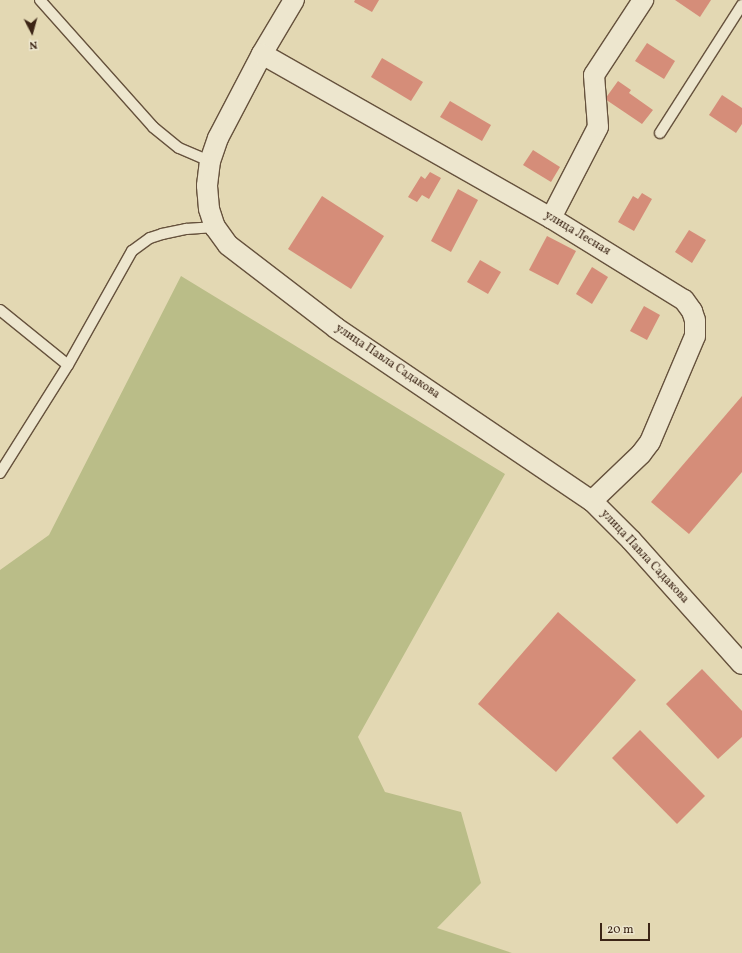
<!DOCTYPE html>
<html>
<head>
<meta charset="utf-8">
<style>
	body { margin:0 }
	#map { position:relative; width:742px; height:953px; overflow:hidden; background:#e3d8b3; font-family:Vollkorn,serif }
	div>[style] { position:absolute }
	.green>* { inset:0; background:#babd88 }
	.building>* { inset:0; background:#d58d79 }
	.roads { filter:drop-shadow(1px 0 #66523d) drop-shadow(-1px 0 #66523d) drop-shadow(0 1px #66523d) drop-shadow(0 -1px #66523d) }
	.lane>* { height:10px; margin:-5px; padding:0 5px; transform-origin:5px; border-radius:5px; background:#ede6ce }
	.street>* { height:20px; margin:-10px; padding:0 10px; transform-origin:10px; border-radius:10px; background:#ede6ce }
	span { translate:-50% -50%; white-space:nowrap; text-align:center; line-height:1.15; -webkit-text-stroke:3.5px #ede6ce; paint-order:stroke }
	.street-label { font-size:12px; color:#3c2516 }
	.north { position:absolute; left:12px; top:12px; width:40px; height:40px; -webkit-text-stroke:3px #ede6ce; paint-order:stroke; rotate:174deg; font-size:11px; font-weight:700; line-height:16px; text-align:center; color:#3c2516 }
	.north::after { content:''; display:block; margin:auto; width:14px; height:18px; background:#3c2516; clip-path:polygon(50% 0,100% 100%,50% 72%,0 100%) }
	.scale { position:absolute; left:600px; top:923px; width:50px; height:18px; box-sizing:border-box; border:2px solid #3c2516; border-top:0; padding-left:5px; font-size:12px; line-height:14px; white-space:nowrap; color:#3c2516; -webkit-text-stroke:3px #ede6ce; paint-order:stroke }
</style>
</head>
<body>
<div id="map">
	<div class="green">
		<div style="clip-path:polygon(181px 276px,505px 474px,358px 737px,385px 792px,461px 812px,481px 883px,437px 928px,512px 953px,0 953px,0 570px,49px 535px)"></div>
	</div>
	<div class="building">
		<div style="clip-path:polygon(355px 0,379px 0,372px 12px,354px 2px)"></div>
		<div style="clip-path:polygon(675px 0,711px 0,700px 17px)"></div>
		<div style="clip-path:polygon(647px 43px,675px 61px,664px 79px,635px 61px)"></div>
		<div style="clip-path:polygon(382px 58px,423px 82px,411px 101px,371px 77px)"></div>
		<div style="clip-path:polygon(618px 81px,631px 90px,629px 93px,653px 110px,642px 124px,605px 99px)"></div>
		<div style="clip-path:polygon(722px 95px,742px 108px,742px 124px,736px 133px,709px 115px)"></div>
		<div style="clip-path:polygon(450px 101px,491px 125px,482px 141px,440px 117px)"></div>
		<div style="clip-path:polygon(533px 150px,560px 167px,551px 182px,523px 165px)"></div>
		<div style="clip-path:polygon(430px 172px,441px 178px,429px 199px,422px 195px,417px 202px,408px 197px,421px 176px,425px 179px)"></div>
		<div style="clip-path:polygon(458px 189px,478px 200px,451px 252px,431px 241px)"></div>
		<div style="clip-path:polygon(642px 193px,652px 199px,634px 231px,618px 222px,633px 196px,638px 199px)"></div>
		<div style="clip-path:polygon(322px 196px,384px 236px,351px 289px,288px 249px)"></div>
		<div style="clip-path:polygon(689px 230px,706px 240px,692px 263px,675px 252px)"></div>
		<div style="clip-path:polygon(547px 236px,576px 251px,558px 285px,529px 270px)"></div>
		<div style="clip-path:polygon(480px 260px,501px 272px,488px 294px,467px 282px)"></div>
		<div style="clip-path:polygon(592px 267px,608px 277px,592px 304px,576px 294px)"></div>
		<div style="clip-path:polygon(644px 306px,660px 315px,647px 340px,630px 331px)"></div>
		<div style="clip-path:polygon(742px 396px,742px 472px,689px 534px,651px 502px)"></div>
		<div style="clip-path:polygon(558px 612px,636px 680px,556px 772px,478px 704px)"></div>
		<div style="clip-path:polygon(702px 669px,742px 711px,742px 737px,718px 759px,666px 704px)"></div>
		<div style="clip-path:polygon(640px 730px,705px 796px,677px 824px,612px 758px)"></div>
	</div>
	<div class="roads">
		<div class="lane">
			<div style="left:40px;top:0;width:170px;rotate:48.3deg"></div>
			<div style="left:153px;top:127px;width:33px;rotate:39deg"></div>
			<div style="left:179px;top:148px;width:34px;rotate:23deg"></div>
			<div style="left:660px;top:133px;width:152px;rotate:-57.4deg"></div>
			<div style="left:0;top:310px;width:87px;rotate:39deg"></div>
			<div style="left:0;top:473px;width:128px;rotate:-57.8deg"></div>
			<div style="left:68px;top:365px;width:131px;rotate:-60.7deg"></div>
			<div style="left:132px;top:251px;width:22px;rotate:-36deg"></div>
			<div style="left:150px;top:238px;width:13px;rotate:-18deg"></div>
			<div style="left:162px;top:234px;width:25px;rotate:-12deg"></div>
			<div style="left:186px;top:229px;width:29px;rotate:-4deg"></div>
		</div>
		<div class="street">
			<div style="left:294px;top:0;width:63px;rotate:120.7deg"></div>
			<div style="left:262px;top:54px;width:95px;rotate:117.6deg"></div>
			<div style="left:218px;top:138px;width:24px;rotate:109deg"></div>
			<div style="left:210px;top:161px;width:25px;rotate:97deg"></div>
			<div style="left:207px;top:186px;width:23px;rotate:85deg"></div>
			<div style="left:209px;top:209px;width:19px;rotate:72deg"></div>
			<div style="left:215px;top:227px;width:22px;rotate:54deg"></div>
			<div style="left:228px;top:245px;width:136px;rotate:37.5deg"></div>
			<div style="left:336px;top:328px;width:309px;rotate:34.1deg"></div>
			<div style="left:592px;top:501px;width:55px;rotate:45deg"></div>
			<div style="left:631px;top:540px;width:166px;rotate:48.2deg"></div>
			<div style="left:262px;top:54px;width:332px;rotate:29.6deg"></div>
			<div style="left:551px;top:218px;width:156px;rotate:31.7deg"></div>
			<div style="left:684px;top:300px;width:14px;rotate:54deg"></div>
			<div style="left:692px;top:311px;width:9px;rotate:72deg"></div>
			<div style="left:695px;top:320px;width:16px;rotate:90deg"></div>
			<div style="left:695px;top:336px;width:115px;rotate:113deg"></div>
			<div style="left:650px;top:442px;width:15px;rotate:127deg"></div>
			<div style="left:641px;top:454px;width:68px;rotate:136.2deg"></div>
			<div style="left:551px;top:218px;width:102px;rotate:-62.7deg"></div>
			<div style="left:598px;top:127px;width:52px;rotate:-94.4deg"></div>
			<div style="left:594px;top:75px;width:90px;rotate:-56.8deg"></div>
		</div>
	</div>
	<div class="street-label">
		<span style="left:577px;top:234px;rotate:31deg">улица Лесная</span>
		<span style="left:387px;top:362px;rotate:34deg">улица Павла Садакова</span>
		<span style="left:644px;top:557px;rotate:47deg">улица Павла Садакова</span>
	</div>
	<div class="north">N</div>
	<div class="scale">20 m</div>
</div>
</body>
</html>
